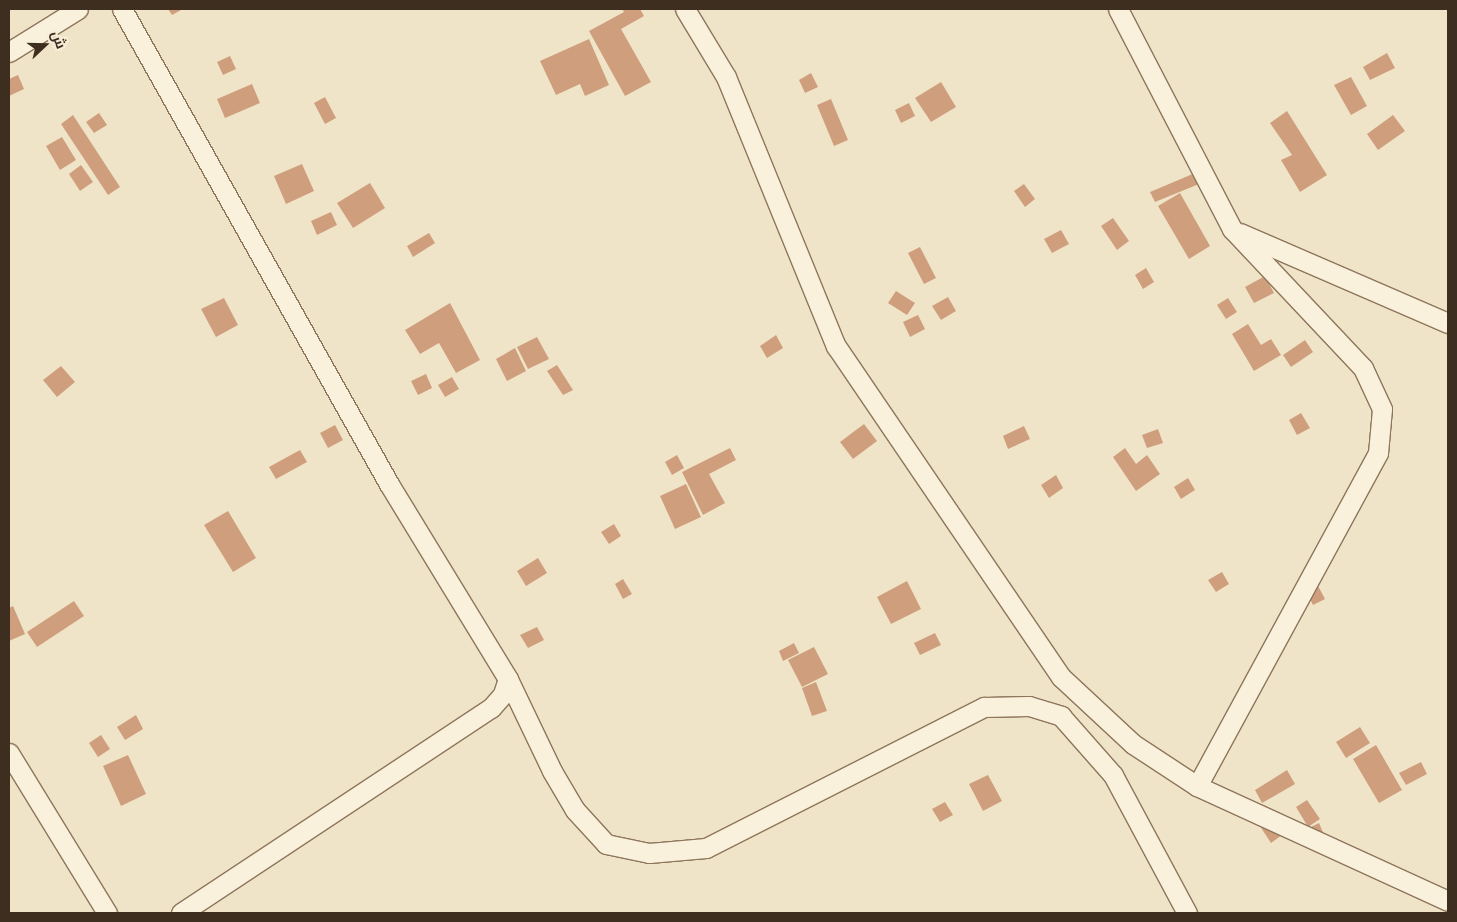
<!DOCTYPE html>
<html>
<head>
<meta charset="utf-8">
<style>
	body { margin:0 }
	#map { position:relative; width:1457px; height:922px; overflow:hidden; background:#f0e4c8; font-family:Lora,Cairo,serif }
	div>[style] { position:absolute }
	.building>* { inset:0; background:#cf9f7d }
	.roads { filter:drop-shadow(1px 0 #8d765c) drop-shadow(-1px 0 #8d765c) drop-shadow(0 1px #8d765c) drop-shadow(0 -1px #8d765c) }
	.minor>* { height:19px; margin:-9.5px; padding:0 9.5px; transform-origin:9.5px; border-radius:9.5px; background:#faf1dc }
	span { translate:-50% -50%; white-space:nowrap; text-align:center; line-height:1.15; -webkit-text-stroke:4px #f7eed8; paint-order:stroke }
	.frame { position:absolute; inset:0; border:10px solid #3d2e20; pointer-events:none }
	.north { position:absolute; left:20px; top:20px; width:50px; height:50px; -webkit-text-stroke:4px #f7eed8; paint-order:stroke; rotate:69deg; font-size:14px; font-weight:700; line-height:20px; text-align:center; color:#3d2e20 }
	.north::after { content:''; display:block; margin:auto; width:18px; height:22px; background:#3d2e20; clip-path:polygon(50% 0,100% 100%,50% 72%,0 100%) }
</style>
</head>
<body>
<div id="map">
	<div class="building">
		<div style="clip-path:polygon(168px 9px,183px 9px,172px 15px)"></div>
		<div style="clip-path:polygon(622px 9px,640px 9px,644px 16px,621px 29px,651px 82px,625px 96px,589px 31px,624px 12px)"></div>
		<div style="clip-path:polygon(589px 39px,609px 85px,585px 96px,580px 84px,556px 95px,540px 61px)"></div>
		<div style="clip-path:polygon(1387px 53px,1395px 68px,1370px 80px,1363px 67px)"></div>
		<div style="clip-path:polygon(230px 56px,236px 69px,223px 75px,217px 62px)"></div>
		<div style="clip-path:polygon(811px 73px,818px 87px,805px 93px,799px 80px)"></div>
		<div style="clip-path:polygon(18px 75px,24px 89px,9px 96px,9px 79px)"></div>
		<div style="clip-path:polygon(1351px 77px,1367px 106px,1351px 115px,1334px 85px)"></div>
		<div style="clip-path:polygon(941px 82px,956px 107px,931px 122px,915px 98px)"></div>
		<div style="clip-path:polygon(252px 84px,260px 103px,225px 118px,217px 99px)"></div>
		<div style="clip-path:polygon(325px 97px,336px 118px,325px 124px,314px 103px)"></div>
		<div style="clip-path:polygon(831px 99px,848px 140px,834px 146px,817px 105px)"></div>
		<div style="clip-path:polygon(909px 103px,915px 116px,901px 123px,895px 110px)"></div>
		<div style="clip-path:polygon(1287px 111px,1327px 175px,1300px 192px,1281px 160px,1292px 155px,1270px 123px)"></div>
		<div style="clip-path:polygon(99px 113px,107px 125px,94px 133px,86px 122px)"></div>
		<div style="clip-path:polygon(73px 115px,120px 187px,108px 195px,61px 124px)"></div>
		<div style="clip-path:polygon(1393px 115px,1405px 131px,1378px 150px,1367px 134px)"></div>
		<div style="clip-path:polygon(62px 137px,76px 160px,60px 170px,46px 146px)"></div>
		<div style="clip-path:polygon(302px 164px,314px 191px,286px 204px,274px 176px)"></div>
		<div style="clip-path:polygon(81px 165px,93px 182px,80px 191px,69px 174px)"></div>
		<div style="clip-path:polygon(1195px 173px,1199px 184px,1155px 202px,1150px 192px)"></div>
		<div style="clip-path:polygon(370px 183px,385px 208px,353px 228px,337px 203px)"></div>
		<div style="clip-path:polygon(1024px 184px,1035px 199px,1025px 207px,1014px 191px)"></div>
		<div style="clip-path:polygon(1180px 193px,1210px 246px,1189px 259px,1158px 206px)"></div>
		<div style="clip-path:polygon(331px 212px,337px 225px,317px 235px,311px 221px)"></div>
		<div style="clip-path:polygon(1113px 218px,1129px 241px,1117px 250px,1101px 226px)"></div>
		<div style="clip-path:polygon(1061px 230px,1069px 244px,1052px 253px,1044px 239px)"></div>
		<div style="clip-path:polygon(429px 233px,435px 243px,413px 257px,407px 246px)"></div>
		<div style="clip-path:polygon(920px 247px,936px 278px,924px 284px,908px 253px)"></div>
		<div style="clip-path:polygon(1146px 268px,1154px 282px,1143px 289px,1135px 275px)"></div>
		<div style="clip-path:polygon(1265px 276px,1274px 293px,1254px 303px,1245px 287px)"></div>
		<div style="clip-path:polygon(896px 291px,915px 303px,907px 315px,888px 303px)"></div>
		<div style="clip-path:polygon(948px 297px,956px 311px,941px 320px,932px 306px)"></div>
		<div style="clip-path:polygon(224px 298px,238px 325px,216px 337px,201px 309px)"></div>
		<div style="clip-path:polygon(1228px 298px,1237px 312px,1226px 319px,1217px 305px)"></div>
		<div style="clip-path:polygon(450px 303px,480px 360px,456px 373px,439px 343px,420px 354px,405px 330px)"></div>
		<div style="clip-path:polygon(918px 315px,925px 329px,910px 337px,903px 322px)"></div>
		<div style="clip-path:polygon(1248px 324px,1261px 345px,1271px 339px,1281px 355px,1254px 371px,1232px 334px)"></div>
		<div style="clip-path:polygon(776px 335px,783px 348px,767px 358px,760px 346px)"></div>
		<div style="clip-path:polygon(537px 337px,549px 359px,528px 369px,517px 347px)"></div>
		<div style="clip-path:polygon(1305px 340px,1313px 352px,1291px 367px,1283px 355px)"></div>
		<div style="clip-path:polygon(515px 348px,526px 371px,507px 381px,496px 359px)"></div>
		<div style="clip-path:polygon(557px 365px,573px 390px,563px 395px,547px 371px)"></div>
		<div style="clip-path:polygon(61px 366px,75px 382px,57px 397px,43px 380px)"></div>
		<div style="clip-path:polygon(426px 374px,432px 388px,418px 395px,411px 381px)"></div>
		<div style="clip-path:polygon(452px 377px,459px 389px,445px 397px,438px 385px)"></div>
		<div style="clip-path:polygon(1301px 413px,1310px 428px,1297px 435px,1289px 420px)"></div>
		<div style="clip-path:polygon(864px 424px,877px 441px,853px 459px,840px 442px)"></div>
		<div style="clip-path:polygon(335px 425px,343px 440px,328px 448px,320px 433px)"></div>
		<div style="clip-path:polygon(1024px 426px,1030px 439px,1008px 449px,1003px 436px)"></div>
		<div style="clip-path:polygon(1158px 429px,1163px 443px,1147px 448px,1142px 435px)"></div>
		<div style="clip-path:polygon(730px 448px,736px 460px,709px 474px,725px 503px,703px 515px,682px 472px)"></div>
		<div style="clip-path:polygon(1125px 448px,1136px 464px,1147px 455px,1160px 474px,1136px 491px,1113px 457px)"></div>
		<div style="clip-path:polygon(300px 450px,307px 462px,276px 479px,269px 467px)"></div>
		<div style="clip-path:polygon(677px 455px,684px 468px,672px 475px,665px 462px)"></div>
		<div style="clip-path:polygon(1056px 475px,1063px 488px,1049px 498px,1041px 485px)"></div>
		<div style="clip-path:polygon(1188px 478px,1195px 490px,1181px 499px,1174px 487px)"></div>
		<div style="clip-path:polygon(686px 484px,701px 517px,675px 529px,660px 496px)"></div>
		<div style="clip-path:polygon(228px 511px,256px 558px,233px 572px,204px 525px)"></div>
		<div style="clip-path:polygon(614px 524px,621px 536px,609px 544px,601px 532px)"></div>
		<div style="clip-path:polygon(538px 558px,547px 573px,526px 586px,517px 571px)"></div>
		<div style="clip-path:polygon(1222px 572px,1229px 584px,1216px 592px,1208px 580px)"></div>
		<div style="clip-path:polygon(623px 579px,632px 594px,623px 599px,615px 584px)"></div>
		<div style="clip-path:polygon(907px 581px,921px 609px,891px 624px,877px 597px)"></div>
		<div style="clip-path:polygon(1317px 584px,1325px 599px,1313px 605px,1305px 589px)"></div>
		<div style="clip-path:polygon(74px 601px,84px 616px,37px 647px,27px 632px)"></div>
		<div style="clip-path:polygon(13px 606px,25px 634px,9px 641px,9px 608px)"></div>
		<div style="clip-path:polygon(537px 627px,544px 640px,528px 648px,520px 635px)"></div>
		<div style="clip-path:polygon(935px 633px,941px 645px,920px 655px,914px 643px)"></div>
		<div style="clip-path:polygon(794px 643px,799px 653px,783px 661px,779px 651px)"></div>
		<div style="clip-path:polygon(814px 647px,828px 674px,802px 687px,788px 660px)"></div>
		<div style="clip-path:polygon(816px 682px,827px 711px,812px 716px,802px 688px)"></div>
		<div style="clip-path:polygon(136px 715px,143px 729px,125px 740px,117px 727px)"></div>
		<div style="clip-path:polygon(1360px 727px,1370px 743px,1346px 758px,1336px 742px)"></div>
		<div style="clip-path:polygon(101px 735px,110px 749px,98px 757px,89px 743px)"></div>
		<div style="clip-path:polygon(1376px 745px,1402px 790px,1379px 803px,1353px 759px)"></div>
		<div style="clip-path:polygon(128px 755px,146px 794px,121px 806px,103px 766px)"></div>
		<div style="clip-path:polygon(1421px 762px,1427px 774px,1406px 785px,1399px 773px)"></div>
		<div style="clip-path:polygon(1287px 770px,1295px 784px,1262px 803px,1255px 790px)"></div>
		<div style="clip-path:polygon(988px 775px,1002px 801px,983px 811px,969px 784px)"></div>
		<div style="clip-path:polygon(1307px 800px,1320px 819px,1308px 827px,1296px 807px)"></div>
		<div style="clip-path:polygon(945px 802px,953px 815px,940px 822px,932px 809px)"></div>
		<div style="clip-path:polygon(1265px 810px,1282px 835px,1271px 843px,1254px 817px)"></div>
		<div style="clip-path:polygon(1319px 823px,1325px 837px,1307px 829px)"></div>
	</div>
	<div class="roads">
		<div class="minor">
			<div style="left:122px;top:9px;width:545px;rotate:60.66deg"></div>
			<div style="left:389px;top:484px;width:228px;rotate:58.6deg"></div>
			<div style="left:508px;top:679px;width:102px;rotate:64.4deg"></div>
			<div style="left:552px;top:771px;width:45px;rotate:59.5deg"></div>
			<div style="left:575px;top:810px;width:46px;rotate:47.6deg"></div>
			<div style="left:606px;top:844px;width:44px;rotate:11.8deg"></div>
			<div style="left:649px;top:853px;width:57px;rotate:-5deg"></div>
			<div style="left:706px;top:848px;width:312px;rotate:-26.9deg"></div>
			<div style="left:984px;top:707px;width:45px;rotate:-1.3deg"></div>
			<div style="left:1029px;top:706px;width:34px;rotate:17deg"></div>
			<div style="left:1061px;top:716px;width:79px;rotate:48.6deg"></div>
			<div style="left:1113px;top:775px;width:157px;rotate:61.8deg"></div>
			<div style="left:685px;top:9px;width:79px;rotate:58.9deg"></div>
			<div style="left:726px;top:77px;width:291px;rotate:67.8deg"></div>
			<div style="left:836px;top:346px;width:400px;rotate:55.8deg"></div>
			<div style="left:1061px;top:677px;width:98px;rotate:42.9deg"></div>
			<div style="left:1133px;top:744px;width:77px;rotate:33.3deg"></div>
			<div style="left:1197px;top:786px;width:276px;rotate:24.6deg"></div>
			<div style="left:1118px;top:9px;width:248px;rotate:62.6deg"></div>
			<div style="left:1232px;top:229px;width:191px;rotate:46.7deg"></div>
			<div style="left:1363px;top:368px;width:45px;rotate:65.1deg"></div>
			<div style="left:1382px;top:409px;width:44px;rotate:95.2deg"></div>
			<div style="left:1378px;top:453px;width:379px;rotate:118.5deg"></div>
			<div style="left:9px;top:52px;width:81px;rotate:-31.9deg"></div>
			<div style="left:1240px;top:233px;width:227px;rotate:23.4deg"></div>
			<div style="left:9px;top:753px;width:188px;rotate:58.5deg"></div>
			<div style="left:181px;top:913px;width:372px;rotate:-33.5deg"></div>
			<div style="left:491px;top:708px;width:18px;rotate:-49deg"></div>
			<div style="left:503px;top:694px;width:16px;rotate:-72deg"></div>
		</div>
	</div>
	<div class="frame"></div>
	<div class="north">ش</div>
</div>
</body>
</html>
